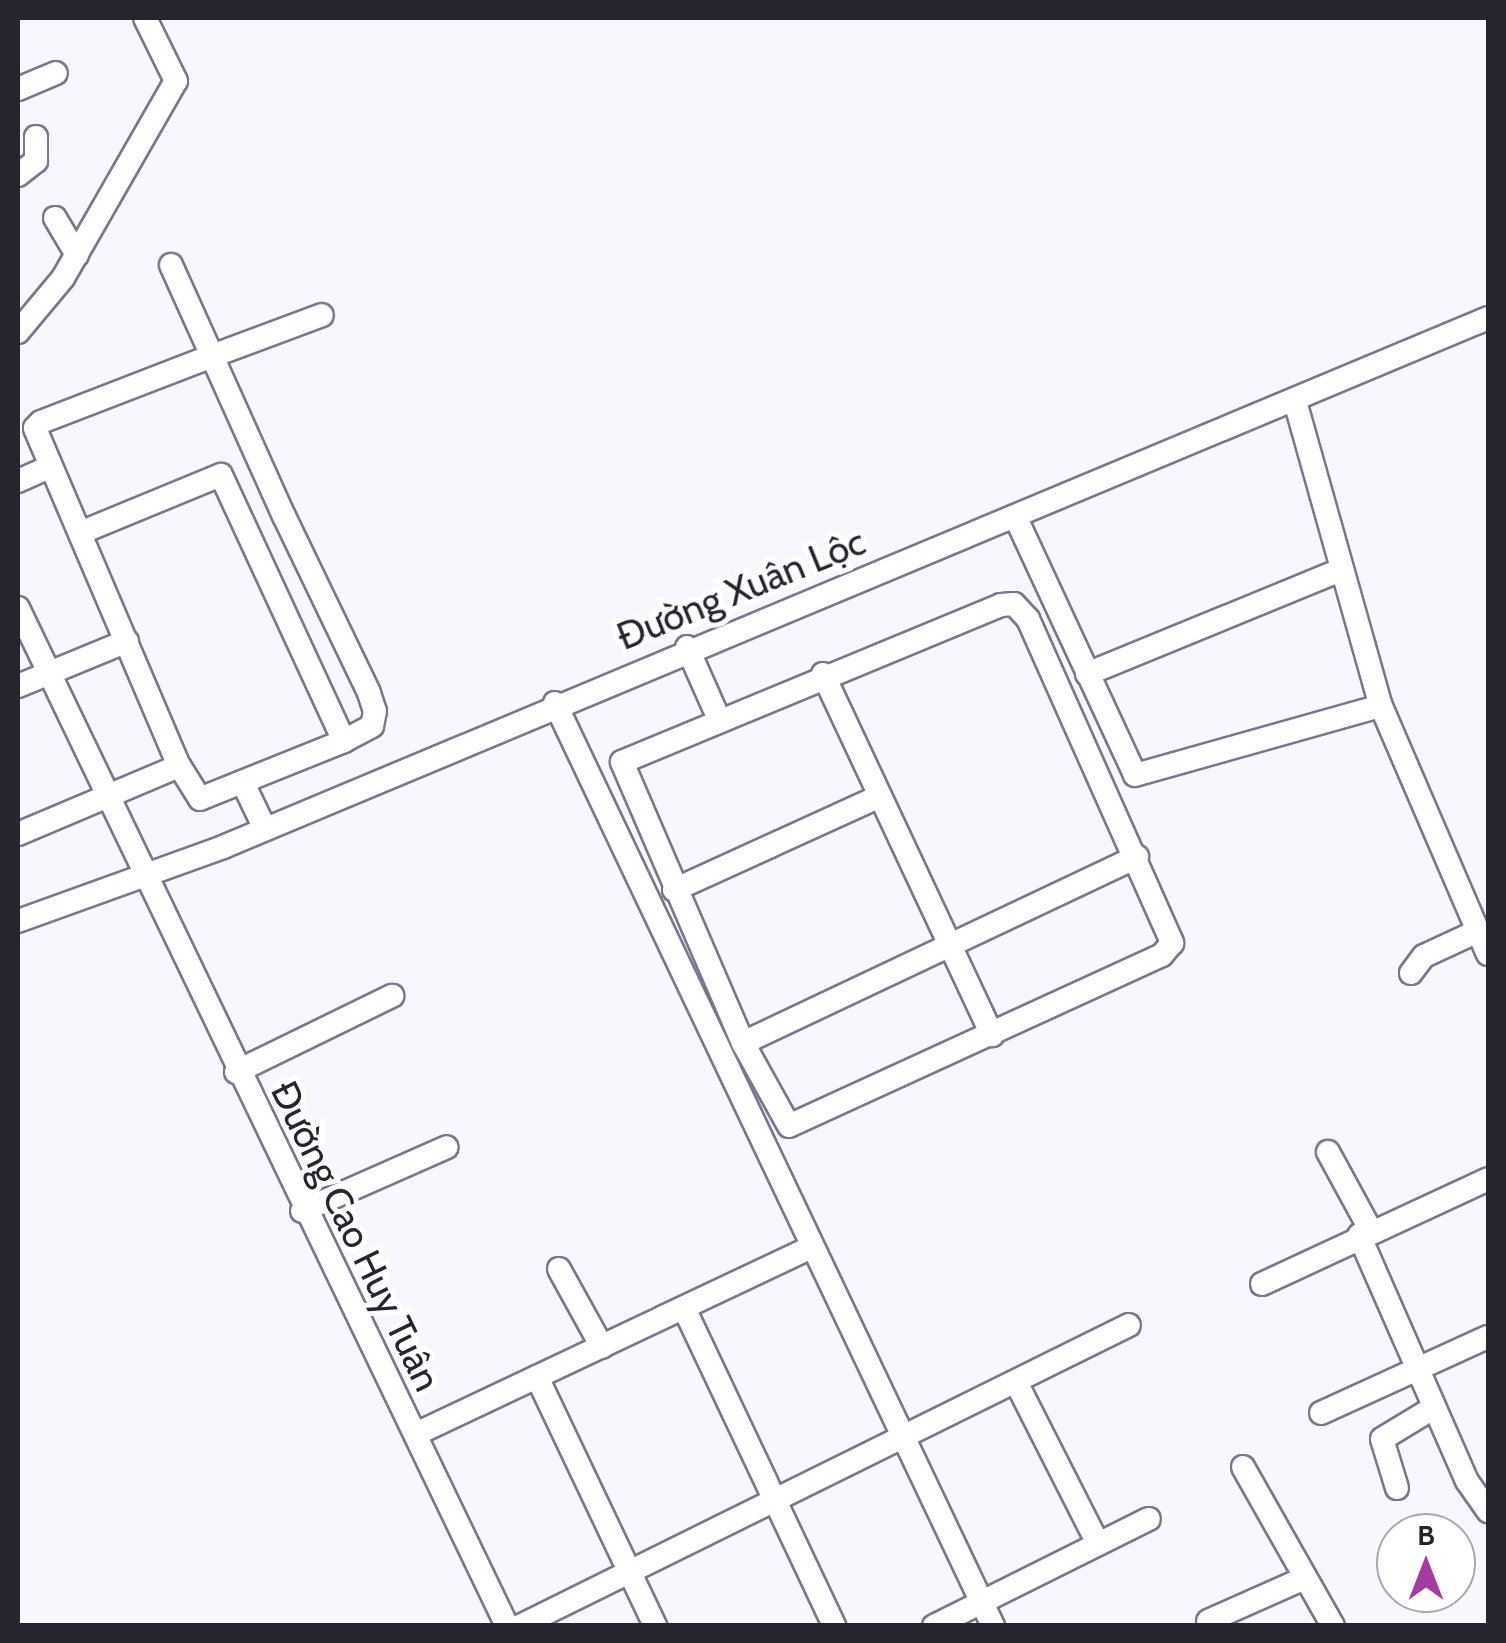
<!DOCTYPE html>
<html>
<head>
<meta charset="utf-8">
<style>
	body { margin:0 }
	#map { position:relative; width:1506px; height:1643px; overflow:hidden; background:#f8f7fd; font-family:Cabin,sans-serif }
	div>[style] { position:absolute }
	.roads { filter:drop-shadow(2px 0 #7b758f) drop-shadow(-2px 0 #7b758f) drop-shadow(0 2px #7b758f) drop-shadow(0 -2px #7b758f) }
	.minor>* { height:22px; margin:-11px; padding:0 11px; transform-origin:11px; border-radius:11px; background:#fff }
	span { translate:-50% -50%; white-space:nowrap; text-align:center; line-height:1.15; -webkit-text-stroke:10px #fff; paint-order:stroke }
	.street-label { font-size:38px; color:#27242f }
	.frame { position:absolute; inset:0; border:20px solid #27242f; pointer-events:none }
	.north { position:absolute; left:1376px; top:1513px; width:100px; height:100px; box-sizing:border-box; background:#fff; border:2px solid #a9a7ac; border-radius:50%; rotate:0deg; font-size:28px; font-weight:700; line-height:40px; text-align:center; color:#27242f }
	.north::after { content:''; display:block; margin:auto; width:35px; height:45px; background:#a43c9f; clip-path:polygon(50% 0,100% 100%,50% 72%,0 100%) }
</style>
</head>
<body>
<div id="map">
	<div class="roads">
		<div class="minor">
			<div style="left:18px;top:89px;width:41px;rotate:-22.8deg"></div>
			<div style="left:18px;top:175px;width:23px;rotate:-38deg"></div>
			<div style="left:36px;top:161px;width:24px;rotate:-90deg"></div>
			<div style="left:55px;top:218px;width:43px;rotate:59.3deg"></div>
			<div style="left:171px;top:265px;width:100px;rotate:65.7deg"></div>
			<div style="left:212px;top:356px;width:175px;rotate:65.8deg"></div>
			<div style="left:284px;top:516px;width:196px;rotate:64.3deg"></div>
			<div style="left:369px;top:693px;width:19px;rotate:72deg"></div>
			<div style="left:375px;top:711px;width:15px;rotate:101deg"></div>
			<div style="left:372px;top:726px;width:32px;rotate:152deg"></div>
			<div style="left:344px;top:741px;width:155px;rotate:158.1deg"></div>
			<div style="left:200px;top:799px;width:39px;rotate:-122deg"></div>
			<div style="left:179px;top:766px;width:367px;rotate:-113.1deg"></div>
			<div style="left:35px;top:428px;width:8px;rotate:-45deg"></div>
			<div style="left:41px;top:422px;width:183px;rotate:-21.1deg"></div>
			<div style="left:212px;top:356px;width:117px;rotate:-20.4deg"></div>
			<div style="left:18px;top:332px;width:70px;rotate:-50.2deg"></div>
			<div style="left:63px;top:278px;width:227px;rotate:-60.2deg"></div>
			<div style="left:176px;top:81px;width:70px;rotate:-116.2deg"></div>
			<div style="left:1295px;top:401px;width:317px;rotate:74.3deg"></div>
			<div style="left:1381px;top:706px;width:270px;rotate:66.7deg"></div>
			<div style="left:18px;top:481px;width:35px;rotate:-24deg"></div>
			<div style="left:1015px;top:516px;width:285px;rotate:65.1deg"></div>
			<div style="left:1135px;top:775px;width:255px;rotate:-15.7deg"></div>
			<div style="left:80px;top:533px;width:152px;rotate:-22.4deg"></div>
			<div style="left:221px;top:475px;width:293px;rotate:65.2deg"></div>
			<div style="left:1001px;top:605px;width:13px;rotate:-4deg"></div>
			<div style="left:1014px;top:604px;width:21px;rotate:47deg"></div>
			<div style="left:1028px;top:619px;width:355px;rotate:66deg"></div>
			<div style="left:1172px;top:943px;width:16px;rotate:130deg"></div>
			<div style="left:1162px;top:955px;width:410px;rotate:155.4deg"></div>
			<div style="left:789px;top:1126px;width:95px;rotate:-119deg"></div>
			<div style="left:743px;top:1043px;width:306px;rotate:-113.3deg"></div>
			<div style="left:622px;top:762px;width:410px;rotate:-22.5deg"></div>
			<div style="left:18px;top:608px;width:1129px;rotate:64.34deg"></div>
			<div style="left:687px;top:647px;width:77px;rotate:66.1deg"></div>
			<div style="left:823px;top:674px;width:399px;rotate:64.9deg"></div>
			<div style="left:1087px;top:674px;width:274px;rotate:-22.3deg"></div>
			<div style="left:18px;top:686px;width:118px;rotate:-22.4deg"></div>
			<div style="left:555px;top:703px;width:1022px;rotate:64.61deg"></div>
			<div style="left:243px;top:783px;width:51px;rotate:64.4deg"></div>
			<div style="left:18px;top:834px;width:175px;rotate:-22.9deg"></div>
			<div style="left:674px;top:890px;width:226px;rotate:-24.5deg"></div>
			<div style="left:18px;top:921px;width:218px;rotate:-19.8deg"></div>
			<div style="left:223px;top:847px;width:1371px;rotate:-22.69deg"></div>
			<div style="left:1411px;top:973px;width:21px;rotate:-53deg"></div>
			<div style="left:1424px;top:956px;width:60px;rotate:-24.8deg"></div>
			<div style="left:743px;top:1043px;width:436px;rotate:-25.3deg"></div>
			<div style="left:236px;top:1072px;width:174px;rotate:-26deg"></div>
			<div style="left:1328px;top:1152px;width:88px;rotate:61.4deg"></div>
			<div style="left:302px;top:1211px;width:158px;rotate:-23.8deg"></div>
			<div style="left:1359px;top:1235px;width:269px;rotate:66.3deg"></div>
			<div style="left:1467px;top:1481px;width:37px;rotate:55deg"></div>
			<div style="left:559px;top:1269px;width:89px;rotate:61.1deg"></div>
			<div style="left:1262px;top:1284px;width:249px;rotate:-24.9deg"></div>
			<div style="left:684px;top:1308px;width:352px;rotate:64.7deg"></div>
			<div style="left:537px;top:1377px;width:276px;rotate:64.6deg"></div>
			<div style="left:1017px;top:1384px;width:179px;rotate:63.1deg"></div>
			<div style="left:1321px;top:1413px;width:183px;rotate:-24.5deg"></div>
			<div style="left:416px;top:1434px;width:435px;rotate:-25.3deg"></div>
			<div style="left:1243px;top:1467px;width:183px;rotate:60.5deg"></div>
			<div style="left:1397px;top:1488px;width:51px;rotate:-107deg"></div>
			<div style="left:1382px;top:1439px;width:60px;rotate:-31.3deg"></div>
			<div style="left:1208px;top:1621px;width:106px;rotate:-23.9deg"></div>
			<div style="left:520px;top:1626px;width:679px;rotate:-26.3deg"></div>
			<div style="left:934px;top:1626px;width:240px;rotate:-26.5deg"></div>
		</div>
	</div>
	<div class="street-label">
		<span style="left:741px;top:589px;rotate:-22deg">Đường Xuân Lộc</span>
		<span style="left:356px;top:1236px;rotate:64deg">Đường Cao Huy Tuân</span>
	</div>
	<div class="frame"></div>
	<div class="north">B</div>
</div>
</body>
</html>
